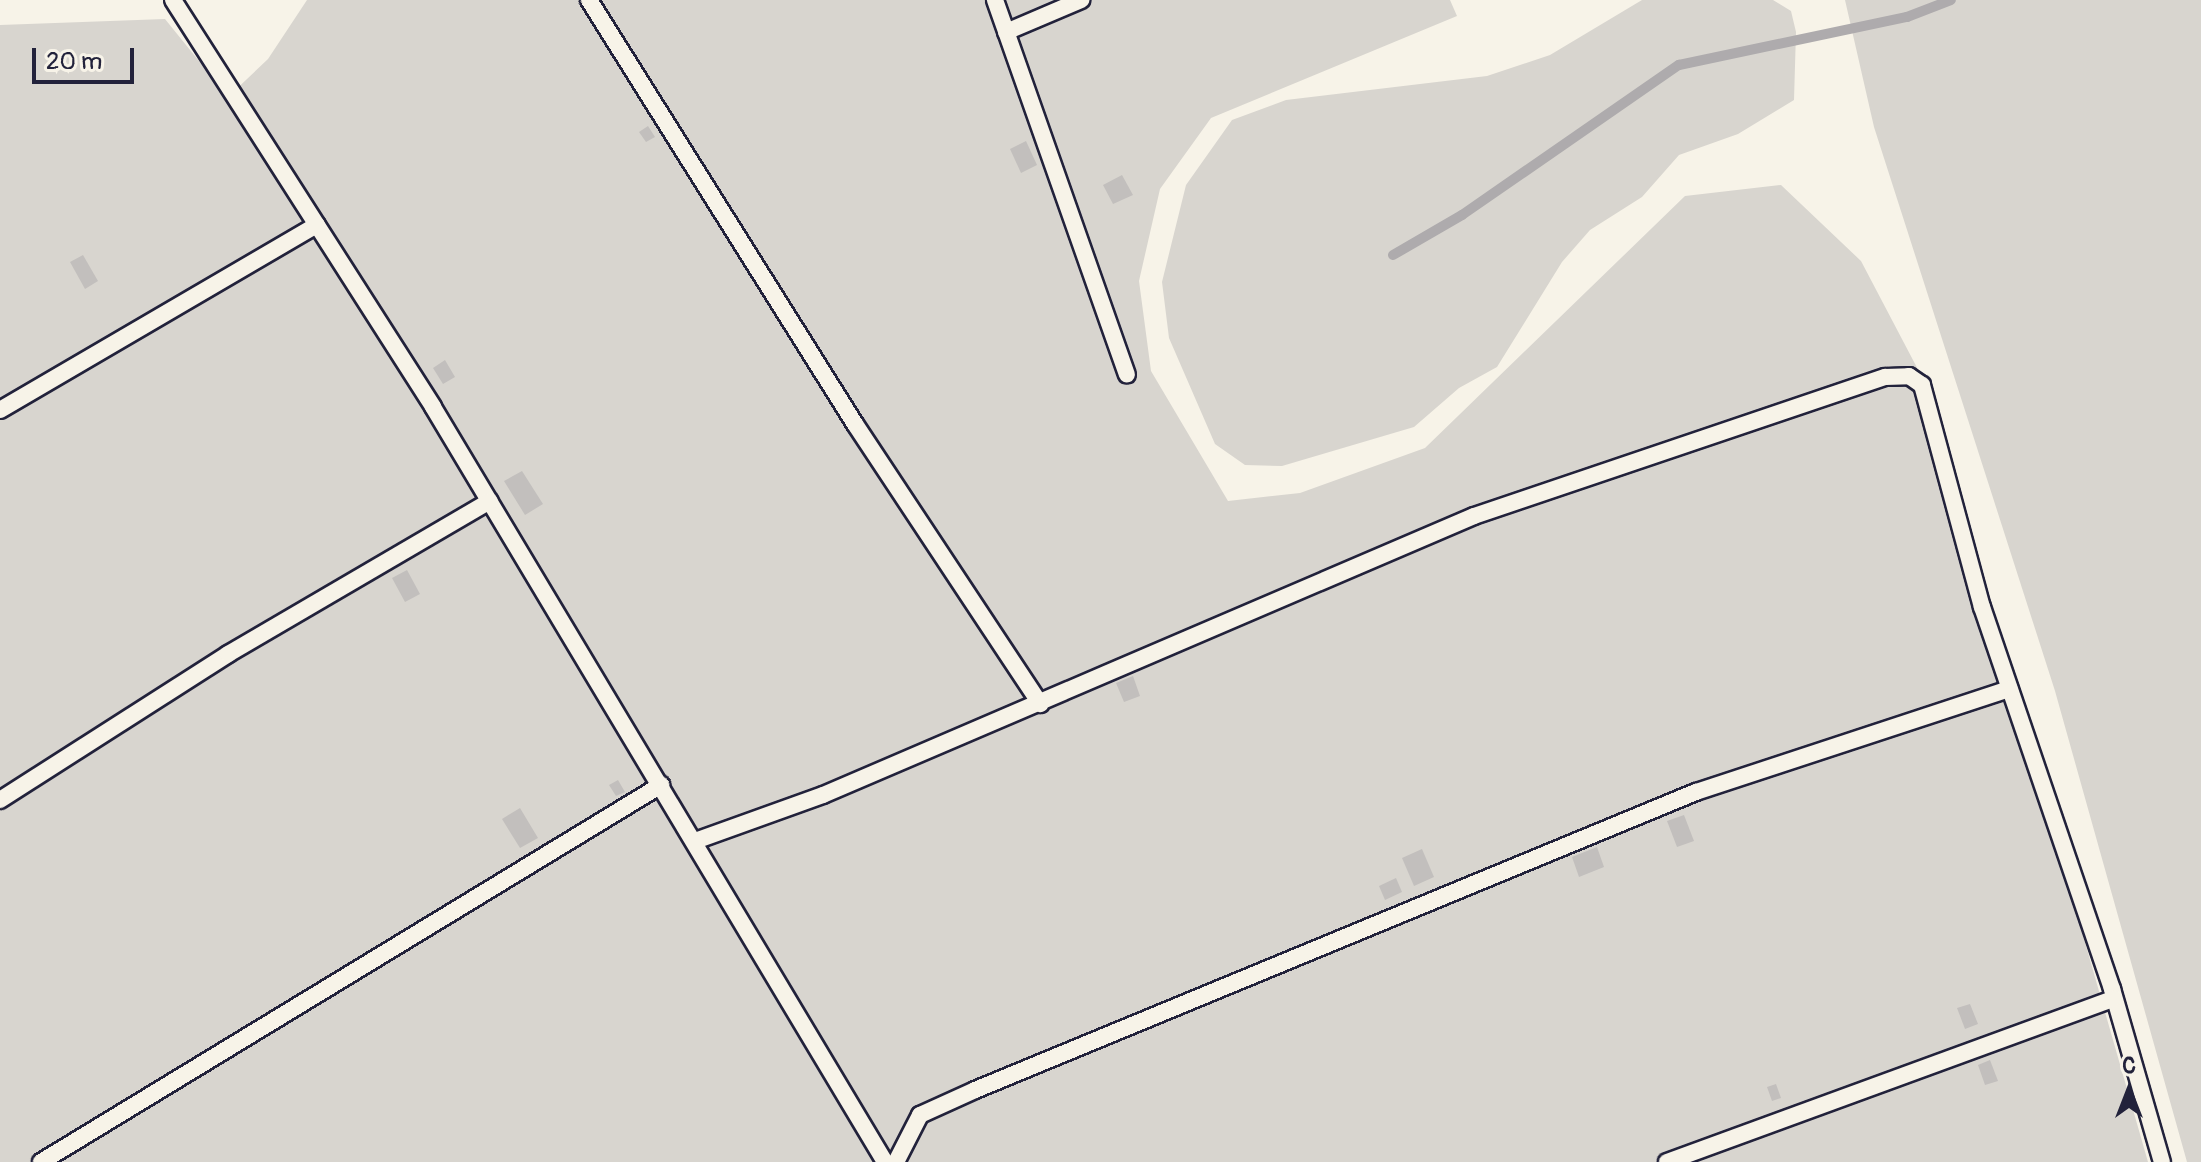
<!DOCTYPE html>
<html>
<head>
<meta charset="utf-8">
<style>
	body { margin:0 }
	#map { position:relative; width:2201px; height:1162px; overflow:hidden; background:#f7f3e8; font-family:Pangolin,sans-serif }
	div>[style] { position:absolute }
	.green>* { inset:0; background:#d8d5cf }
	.stream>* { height:10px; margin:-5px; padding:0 5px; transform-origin:5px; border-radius:5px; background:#aeabad }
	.building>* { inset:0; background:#c2bfbd }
	.roads { filter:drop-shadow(2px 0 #22223b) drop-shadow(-2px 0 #22223b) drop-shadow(0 2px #22223b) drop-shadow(0 -2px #22223b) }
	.service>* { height:16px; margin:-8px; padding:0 8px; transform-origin:8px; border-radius:8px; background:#f7f3e8 }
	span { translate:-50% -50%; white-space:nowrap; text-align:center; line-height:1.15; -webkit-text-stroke:6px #f7f3e8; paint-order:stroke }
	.north { position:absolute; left:2089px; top:1050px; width:80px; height:80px; -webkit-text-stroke:6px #f7f3e8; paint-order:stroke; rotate:0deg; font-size:22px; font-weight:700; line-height:32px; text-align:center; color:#22223b }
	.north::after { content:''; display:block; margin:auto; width:28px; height:36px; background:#22223b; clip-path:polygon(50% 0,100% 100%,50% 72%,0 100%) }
	.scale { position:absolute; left:32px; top:48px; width:102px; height:36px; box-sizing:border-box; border:4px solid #22223b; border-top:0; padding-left:10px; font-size:24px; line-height:28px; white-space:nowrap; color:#22223b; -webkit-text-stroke:6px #f7f3e8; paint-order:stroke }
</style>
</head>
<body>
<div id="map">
	<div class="green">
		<div style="clip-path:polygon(307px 0,1450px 0,1457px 16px,1211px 118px,1160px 189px,1139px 281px,1151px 371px,1228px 501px,1300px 493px,1425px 448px,1685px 196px,1781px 185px,1861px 261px,1924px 381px,2148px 1162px,0 1162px,0 25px,165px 19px,228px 97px,268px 59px)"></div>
		<div style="clip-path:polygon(1642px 0,1773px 0,1791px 11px,1796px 32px,1794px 100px,1738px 134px,1679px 155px,1642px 197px,1590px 230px,1562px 262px,1497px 367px,1459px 388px,1414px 427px,1282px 466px,1245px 465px,1215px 444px,1169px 338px,1162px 282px,1186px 185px,1232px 120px,1286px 100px,1487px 76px,1550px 55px)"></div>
		<div style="clip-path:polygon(1845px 0,2201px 0,2201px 1162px,2187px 1162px,2055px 691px,1874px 127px)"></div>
	</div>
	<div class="stream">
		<div style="left:1393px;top:255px;width:80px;rotate:-30.1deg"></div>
		<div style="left:1462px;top:215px;width:264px;rotate:-34.7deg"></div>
		<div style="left:1679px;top:65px;width:233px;rotate:-11.9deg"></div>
		<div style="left:1907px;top:17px;width:47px;rotate:-21.1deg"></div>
	</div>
	<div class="building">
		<div style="clip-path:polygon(648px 126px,655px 137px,646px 142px,639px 132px)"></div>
		<div style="clip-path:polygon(1026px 141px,1037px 165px,1021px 173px,1010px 149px)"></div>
		<div style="clip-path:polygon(1122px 175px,1133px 195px,1113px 204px,1103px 185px)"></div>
		<div style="clip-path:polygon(83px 255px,98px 281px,85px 289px,70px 262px)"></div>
		<div style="clip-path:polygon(445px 360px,455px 377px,443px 384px,433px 368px)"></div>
		<div style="clip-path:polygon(522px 471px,543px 504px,525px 515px,504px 481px)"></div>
		<div style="clip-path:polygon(407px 570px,420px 594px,405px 602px,392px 578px)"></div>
		<div style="clip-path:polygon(1133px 676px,1140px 696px,1124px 702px,1116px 683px)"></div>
		<div style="clip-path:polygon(618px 780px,625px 792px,616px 796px,609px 785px)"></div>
		<div style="clip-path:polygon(520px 808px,538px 838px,520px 848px,502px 819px)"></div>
		<div style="clip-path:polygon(1684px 815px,1694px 841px,1677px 847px,1667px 821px)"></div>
		<div style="clip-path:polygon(1597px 847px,1604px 867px,1579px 877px,1572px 857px)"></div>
		<div style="clip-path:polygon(1422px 849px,1434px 877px,1414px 886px,1402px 858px)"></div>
		<div style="clip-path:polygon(1396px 878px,1402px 892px,1385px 900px,1379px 886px)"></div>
		<div style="clip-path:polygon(1970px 1004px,1978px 1024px,1965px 1029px,1957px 1008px)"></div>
		<div style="clip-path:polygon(1990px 1060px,1998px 1081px,1985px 1085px,1978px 1065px)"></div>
		<div style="clip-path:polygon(1776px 1084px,1781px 1098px,1772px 1101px,1767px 1087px)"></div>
	</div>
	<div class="roads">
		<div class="service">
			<div style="left:173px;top:0;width:483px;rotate:57.4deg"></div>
			<div style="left:433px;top:407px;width:880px;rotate:59.09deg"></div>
			<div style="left:589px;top:0;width:501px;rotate:57.9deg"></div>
			<div style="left:855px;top:424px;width:336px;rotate:56.5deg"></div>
			<div style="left:995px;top:0;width:397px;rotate:70.6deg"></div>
			<div style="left:1006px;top:32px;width:82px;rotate:-23.1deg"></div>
			<div style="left:0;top:410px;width:367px;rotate:-30.3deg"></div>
			<div style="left:0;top:800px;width:271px;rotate:-32.6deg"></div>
			<div style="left:228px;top:654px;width:303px;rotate:-30.3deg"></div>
			<div style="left:695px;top:841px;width:136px;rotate:-19.8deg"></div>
			<div style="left:823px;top:795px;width:708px;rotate:-23.2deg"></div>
			<div style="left:1474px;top:516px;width:434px;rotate:-18.7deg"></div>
			<div style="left:1885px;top:377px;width:24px;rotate:-2deg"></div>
			<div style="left:1909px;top:376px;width:16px;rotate:35deg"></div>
			<div style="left:1922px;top:385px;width:230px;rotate:74.9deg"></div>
			<div style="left:1982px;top:607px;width:404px;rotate:71.2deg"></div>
			<div style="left:2112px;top:989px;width:180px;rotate:73.9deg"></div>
			<div style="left:41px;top:1162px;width:726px;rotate:-31.3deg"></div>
			<div style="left:896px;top:1162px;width:53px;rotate:-62.9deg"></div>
			<div style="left:920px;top:1115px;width:60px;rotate:-24.4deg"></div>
			<div style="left:975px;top:1090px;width:780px;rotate:-22.46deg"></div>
			<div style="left:1696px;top:792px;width:330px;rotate:-18.2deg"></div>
			<div style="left:1667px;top:1162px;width:476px;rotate:-20.1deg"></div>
		</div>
	</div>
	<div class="north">С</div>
	<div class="scale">20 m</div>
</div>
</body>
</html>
